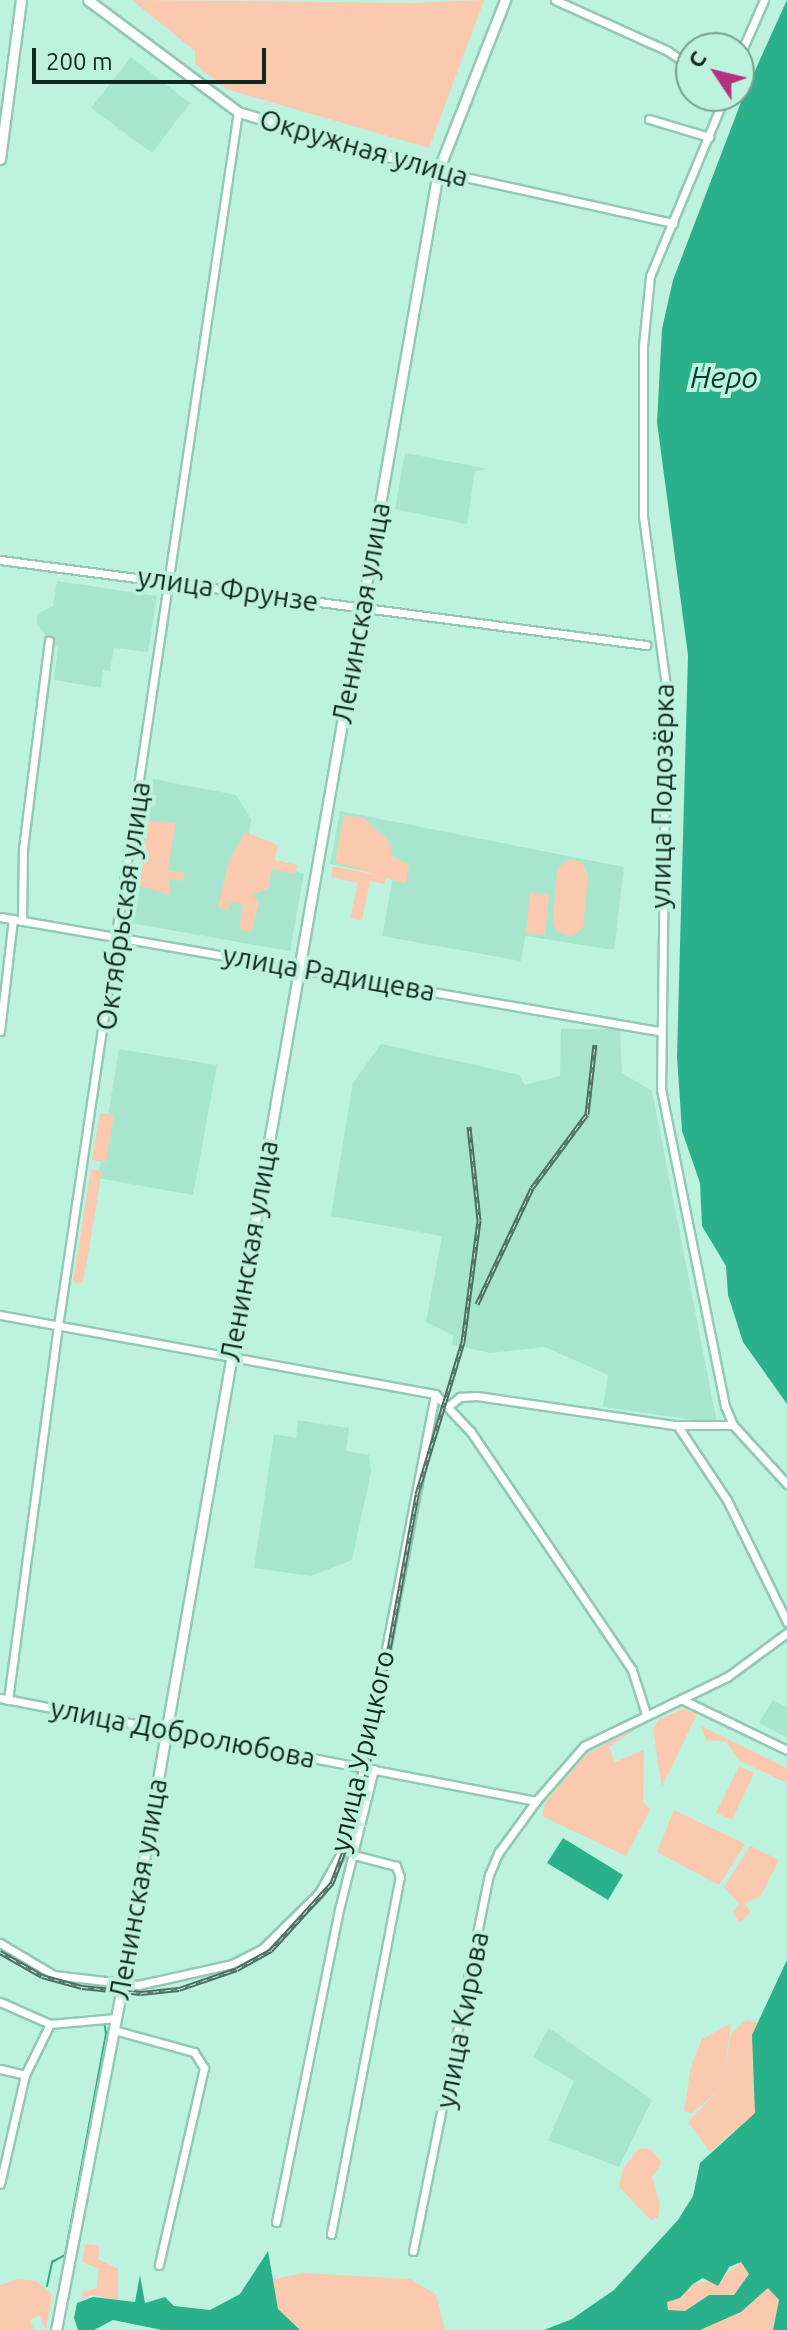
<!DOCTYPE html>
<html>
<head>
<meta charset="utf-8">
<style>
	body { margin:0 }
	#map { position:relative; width:787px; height:2330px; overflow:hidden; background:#bcf2de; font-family:Ubuntu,sans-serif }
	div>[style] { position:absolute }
	.built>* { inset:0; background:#a8e5cf }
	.green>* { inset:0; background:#fbc9ae }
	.water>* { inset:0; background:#2bb08c }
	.stream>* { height:2px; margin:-1px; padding:0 1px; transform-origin:1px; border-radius:1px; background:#2bb08c }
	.roads { filter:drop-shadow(2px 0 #93c8b5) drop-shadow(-2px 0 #93c8b5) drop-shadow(0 2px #93c8b5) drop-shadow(0 -2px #93c8b5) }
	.street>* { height:7px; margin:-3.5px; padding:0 3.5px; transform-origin:3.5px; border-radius:3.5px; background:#fff }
	.secondary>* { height:9px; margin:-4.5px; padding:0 4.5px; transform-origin:4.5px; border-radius:4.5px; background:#fff }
	.rail>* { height:5px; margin-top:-2.5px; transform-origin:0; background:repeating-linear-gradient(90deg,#bcf2de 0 6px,#4e6f63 0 12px); box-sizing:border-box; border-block:2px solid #4e6f63 }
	span { translate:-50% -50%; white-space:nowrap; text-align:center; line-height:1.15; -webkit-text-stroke:8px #bcf2de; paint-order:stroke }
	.street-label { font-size:28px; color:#122720 }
	.water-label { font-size:30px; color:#023c2e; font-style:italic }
	.north { position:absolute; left:675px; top:32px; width:80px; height:80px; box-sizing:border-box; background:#bcf2de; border:2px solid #78a192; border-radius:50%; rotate:305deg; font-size:22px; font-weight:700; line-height:32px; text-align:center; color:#122720 }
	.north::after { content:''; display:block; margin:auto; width:28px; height:36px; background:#b4337c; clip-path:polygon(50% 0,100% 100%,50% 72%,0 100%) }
	.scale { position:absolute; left:32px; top:48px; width:234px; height:36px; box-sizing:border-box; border:4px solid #122720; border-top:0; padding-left:10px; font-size:24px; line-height:28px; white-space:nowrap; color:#122720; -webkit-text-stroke:6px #bcf2de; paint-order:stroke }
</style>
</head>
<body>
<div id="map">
	<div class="built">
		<div style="clip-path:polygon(131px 57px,190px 103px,152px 153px,91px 108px)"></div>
		<div style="clip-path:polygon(405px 453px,488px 469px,475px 471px,467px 524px,395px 509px)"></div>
		<div style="clip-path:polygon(57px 581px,157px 596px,148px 652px,114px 648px,110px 671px,103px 670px,101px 688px,54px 680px,58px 648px,37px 625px,37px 614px,53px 606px)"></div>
		<div style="clip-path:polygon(153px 779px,236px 795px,251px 819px,246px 854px,304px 874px,290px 951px,130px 923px)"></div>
		<div style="clip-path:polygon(340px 811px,624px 867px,614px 950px,525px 936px,521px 961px,382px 936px,393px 877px,330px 864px)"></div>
		<div style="clip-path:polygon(561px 1029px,620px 1029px,622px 1073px,652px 1091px,717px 1423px,603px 1407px,608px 1375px,545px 1347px,490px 1353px,452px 1344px,453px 1335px,426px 1322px,442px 1236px,331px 1216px,353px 1083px,381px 1044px,520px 1075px,525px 1085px,560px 1076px)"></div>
		<div style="clip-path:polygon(119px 1049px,217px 1065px,193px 1195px,98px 1178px)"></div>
		<div style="clip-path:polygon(298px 1420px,349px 1428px,346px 1451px,369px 1455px,371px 1472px,352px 1560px,311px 1576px,254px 1568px,274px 1434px,296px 1438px)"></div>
		<div style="clip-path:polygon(773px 1700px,787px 1707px,787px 1738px,759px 1723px)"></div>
		<div style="clip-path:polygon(549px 2028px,652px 2100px,619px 2167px,548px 2140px,574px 2081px,533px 2057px)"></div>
	</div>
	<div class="green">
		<div style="clip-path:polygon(132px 0,411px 3px,484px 0,429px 148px,226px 89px,195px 64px,195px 51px)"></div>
		<div style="clip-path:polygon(344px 815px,364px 818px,390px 842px,392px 856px,409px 865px,406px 884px,335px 862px)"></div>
		<div style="clip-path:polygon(148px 821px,176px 823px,168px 870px,185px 873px,183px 881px,168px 879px,171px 895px,137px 885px)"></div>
		<div style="clip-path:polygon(245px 832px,278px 845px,275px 860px,297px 865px,295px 874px,272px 869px,268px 889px,252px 894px,259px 903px,251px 932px,239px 930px,243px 905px,230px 902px,228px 911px,218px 907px,229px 862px)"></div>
		<div style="clip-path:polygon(567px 860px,582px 862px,588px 876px,583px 928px,571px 937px,556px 931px,553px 921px,557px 870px)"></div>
		<div style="clip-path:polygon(333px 866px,386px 877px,385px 884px,370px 881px,362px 920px,350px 918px,358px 883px,331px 877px)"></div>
		<div style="clip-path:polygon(530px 893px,549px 895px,545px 935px,526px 933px)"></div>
		<div style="clip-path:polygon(100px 1113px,114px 1115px,106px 1162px,92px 1160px)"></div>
		<div style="clip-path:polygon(91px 1169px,102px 1171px,83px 1283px,73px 1282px)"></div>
		<div style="clip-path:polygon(683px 1709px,697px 1714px,662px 1787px,653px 1729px,659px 1719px)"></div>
		<div style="clip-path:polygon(640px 1726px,609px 1747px,615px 1762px,644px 1750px,643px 1802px,650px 1810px,626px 1856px,542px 1816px,545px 1803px,587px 1754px)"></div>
		<div style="clip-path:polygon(701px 1726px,787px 1768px,787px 1783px,740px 1761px,726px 1742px,706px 1740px)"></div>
		<div style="clip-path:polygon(739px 1766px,754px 1773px,732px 1820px,716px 1813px)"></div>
		<div style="clip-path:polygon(674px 1810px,745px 1844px,719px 1885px,657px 1852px)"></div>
		<div style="clip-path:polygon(750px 1846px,779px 1860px,760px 1897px,744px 1903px,751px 1912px,740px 1923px,733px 1913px,739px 1904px,724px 1887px)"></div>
		<div style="clip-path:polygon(746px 2020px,758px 2023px,752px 2062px,758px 2102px,755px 2113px,710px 2152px,688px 2122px,718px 2091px,692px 2113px,684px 2111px,691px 2066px,702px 2039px,731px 2023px,724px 2075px,731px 2034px)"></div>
		<div style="clip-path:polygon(638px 2149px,651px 2149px,662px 2163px,652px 2177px,660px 2204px,658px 2217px,651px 2220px,619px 2187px,623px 2169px)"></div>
		<div style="clip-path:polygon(85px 2244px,99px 2246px,98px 2259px,118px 2269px,118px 2300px,93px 2295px,81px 2299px,83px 2292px,97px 2288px,99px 2269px,82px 2262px)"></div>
		<div style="clip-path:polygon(741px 2262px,749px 2274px,734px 2295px,704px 2297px,685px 2311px,668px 2311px,667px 2302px,680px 2298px,693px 2284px,720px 2279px)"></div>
		<div style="clip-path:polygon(304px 2273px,410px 2279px,436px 2294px,445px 2330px,300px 2330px,280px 2315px,269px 2280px)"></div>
		<div style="clip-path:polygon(19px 2279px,36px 2281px,52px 2294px,46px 2330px,39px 2315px,30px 2320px,34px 2330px,0 2330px,0 2285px)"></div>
		<div style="clip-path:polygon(768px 2288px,779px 2300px,773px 2330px,700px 2330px,741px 2312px)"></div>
	</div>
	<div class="water">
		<div style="clip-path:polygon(787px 0,787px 1404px,743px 1342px,728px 1295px,726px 1266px,702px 1226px,700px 1183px,682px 1131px,677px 1056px,688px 655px,657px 422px,662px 329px,673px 280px,743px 97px)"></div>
		<div style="clip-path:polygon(563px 1838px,623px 1875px,608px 1900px,547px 1863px)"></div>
		<div style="clip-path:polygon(evenodd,787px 1960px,787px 2330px,773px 2330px,779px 2300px,768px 2288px,741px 2312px,700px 2330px,544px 2330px,572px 2319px,614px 2290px,678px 2220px,693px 2196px,700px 2163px,755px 2113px,752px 2035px,787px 1960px,741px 2262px,749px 2274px,734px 2295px,709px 2295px,685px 2311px,668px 2310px,667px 2302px,680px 2298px,693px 2284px,703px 2278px,718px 2286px,729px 2267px,741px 2262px)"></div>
		<div style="clip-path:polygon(268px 2251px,278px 2309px,300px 2330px,162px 2330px,113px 2320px,94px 2330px,78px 2330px,74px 2318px,77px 2303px,93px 2297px,135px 2302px,140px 2275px,145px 2303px,165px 2297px,174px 2306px,210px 2310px,240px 2294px)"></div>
	</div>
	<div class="stream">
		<div style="left:47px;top:2286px;width:25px;rotate:-78deg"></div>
		<div style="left:52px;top:2262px;width:15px;rotate:-28deg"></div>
		<div style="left:65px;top:2255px;width:226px;rotate:-79.5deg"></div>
		<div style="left:106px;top:2033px;width:11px;rotate:-100deg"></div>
	</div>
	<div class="roads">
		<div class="street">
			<div style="left:555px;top:0;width:124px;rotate:24.3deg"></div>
			<div style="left:668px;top:51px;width:28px;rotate:35deg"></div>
			<div style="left:739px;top:57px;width:62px;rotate:-66.3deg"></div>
			<div style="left:725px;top:96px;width:195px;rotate:112.6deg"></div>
			<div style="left:650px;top:276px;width:70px;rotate:95.7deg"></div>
			<div style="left:643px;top:346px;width:170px;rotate:90deg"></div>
			<div style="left:643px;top:516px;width:172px;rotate:82.3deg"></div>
			<div style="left:666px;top:686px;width:403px;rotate:90.7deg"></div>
			<div style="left:661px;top:1089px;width:323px;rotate:78.6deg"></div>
			<div style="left:725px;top:1406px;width:21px;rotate:67deg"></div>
			<div style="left:733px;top:1425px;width:80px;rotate:47.5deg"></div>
			<div style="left:649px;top:119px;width:63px;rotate:16.7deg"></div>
			<div style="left:438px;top:171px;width:241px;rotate:12.5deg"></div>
			<div style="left:0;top:560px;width:652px;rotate:7.5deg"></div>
			<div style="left:0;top:917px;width:668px;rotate:9.83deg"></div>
			<div style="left:22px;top:921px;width:72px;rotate:-89.2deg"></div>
			<div style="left:23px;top:849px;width:210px;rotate:-82.9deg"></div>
			<div style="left:0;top:1031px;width:113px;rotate:-83.4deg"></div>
			<div style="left:0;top:1315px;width:442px;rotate:10.3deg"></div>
			<div style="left:435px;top:1394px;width:52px;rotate:46.5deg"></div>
			<div style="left:471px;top:1432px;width:287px;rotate:55.9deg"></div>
			<div style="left:632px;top:1670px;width:46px;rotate:72.3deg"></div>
			<div style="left:450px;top:1405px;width:13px;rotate:-39deg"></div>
			<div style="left:460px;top:1397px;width:17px;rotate:-3deg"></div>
			<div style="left:477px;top:1396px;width:199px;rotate:8.4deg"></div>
			<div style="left:674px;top:1425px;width:59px"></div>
			<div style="left:677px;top:1425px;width:90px;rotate:56.3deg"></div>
			<div style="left:727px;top:1500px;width:136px;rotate:63.8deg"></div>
			<div style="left:0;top:1698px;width:546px;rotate:10.88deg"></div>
			<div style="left:536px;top:1801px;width:73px;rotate:-48.9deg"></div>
			<div style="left:584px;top:1746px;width:159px;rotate:-25.8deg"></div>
			<div style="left:727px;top:1677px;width:74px;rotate:-36.3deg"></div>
			<div style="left:681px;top:1699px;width:118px;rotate:25.7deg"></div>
			<div style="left:8px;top:1700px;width:377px;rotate:-82.4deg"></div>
			<div style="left:58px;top:1326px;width:1227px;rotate:-81.57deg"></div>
			<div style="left:0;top:1943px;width:63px;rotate:30.7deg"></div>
			<div style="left:54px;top:1975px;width:85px;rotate:6.8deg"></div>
			<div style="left:138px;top:1985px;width:96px;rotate:-12.6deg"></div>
			<div style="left:232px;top:1964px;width:35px;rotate:-27deg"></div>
			<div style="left:263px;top:1948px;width:78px;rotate:-44.5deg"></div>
			<div style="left:319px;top:1893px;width:58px;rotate:-61.2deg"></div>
			<div style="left:347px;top:1842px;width:54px;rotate:-77.2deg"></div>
			<div style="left:359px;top:1789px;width:402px;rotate:-79.1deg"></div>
			<div style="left:0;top:2002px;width:55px;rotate:23.7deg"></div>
			<div style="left:50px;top:2024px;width:66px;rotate:-5.2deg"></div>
			<div style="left:114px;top:2030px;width:83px;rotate:15.4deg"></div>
			<div style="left:194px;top:2052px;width:19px;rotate:58deg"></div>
			<div style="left:204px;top:2068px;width:202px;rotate:102.9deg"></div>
			<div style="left:0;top:2069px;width:26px;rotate:13deg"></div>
			<div style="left:0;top:2184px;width:112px;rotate:-77.1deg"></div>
			<div style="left:25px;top:2075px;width:57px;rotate:-63.9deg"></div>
			<div style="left:276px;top:2222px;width:322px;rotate:-78.6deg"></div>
			<div style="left:340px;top:1906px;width:141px;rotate:-76.1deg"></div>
			<div style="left:331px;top:2234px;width:364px;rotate:-79.1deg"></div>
			<div style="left:400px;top:1877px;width:12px;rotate:-110deg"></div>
			<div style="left:396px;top:1866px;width:43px;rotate:-165.3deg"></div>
			<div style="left:413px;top:2251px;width:384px;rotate:-78.6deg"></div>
			<div style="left:489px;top:1875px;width:25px;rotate:-67deg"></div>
			<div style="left:499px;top:1852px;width:63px;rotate:-54deg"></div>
		</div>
		<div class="secondary">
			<div style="left:88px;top:0;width:187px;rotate:36.7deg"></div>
			<div style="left:238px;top:112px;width:209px;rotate:16.4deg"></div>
			<div style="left:0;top:159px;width:160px;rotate:-82.5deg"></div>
			<div style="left:56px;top:2330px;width:350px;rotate:-79.1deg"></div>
			<div style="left:122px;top:1986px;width:1842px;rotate:-80.12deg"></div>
			<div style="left:438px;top:171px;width:184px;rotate:-68.6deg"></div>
		</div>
	</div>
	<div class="rail">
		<div style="left:477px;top:1304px;width:128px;rotate:-64.6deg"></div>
		<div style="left:532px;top:1188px;width:92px;rotate:-53.4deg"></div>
		<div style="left:587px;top:1114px;width:70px;rotate:-83.5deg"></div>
		<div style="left:0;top:1952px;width:48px;rotate:29.7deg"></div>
		<div style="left:42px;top:1976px;width:41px;rotate:15.4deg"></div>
		<div style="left:82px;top:1987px;width:59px;rotate:5.8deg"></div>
		<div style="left:141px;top:1993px;width:38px;rotate:-6deg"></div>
		<div style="left:179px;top:1989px;width:61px;rotate:-19deg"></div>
		<div style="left:237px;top:1969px;width:39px;rotate:-29deg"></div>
		<div style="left:271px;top:1950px;width:91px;rotate:-47.7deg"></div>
		<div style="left:332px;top:1883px;width:79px;rotate:-69.3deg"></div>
		<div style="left:360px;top:1809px;width:320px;rotate:-79.7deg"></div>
		<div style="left:417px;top:1494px;width:159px;rotate:-73.2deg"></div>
		<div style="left:463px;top:1342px;width:123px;rotate:-82.5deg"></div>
		<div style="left:479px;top:1220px;width:94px;rotate:-96.1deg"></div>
	</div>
	<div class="street-label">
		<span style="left:364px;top:148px;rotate:16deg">Окружная улица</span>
		<span style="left:228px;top:589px;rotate:8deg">улица Фрунзе</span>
		<span style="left:361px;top:613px;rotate:-80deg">Ленинская улица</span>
		<span style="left:662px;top:796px;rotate:-89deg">улица Подозёрка</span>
		<span style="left:123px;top:906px;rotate:-82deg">Октябрьская улица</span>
		<span style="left:329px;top:973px;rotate:10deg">улица Радищева</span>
		<span style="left:249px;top:1251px;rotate:-80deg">Ленинская улица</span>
		<span style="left:183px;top:1733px;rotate:11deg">улица Добролюбова</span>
		<span style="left:362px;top:1751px;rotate:-77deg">улица Урицкого</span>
		<span style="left:138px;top:1889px;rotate:-80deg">Ленинская улица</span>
		<span style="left:462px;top:2020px;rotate:-79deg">улица Кирова</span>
	</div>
	<div class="water-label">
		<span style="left:724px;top:377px">Неро</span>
	</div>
	<div class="north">С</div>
	<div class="scale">200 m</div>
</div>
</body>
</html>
